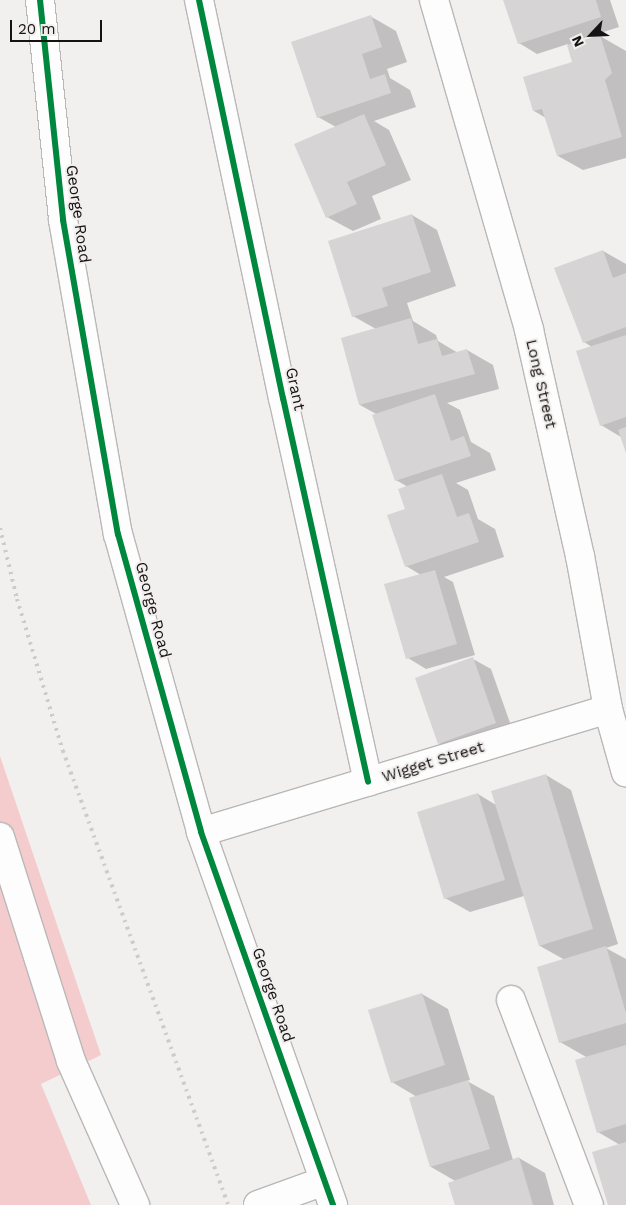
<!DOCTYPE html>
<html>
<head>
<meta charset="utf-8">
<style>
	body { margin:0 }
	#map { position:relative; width:626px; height:1205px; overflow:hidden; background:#f2efef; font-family:"Work Sans",sans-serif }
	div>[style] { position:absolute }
	.green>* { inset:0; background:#f5cccd }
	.shadow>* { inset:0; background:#0003 }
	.building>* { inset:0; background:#d6d4d4 }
	.roads { filter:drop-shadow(1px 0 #bab7b7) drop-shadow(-1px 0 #bab7b7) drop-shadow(0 1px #bab7b7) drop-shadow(0 -1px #bab7b7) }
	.minor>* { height:28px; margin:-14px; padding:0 14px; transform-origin:14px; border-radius:14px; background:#fdfdfd }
	.rail>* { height:4px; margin-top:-2px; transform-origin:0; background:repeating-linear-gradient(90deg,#cccaca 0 2.5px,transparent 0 7.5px) }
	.cycleway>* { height:6px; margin:-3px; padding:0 3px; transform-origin:3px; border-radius:3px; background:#00873e }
	span { translate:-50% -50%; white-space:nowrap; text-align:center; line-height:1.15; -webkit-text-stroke:4px #f3eeee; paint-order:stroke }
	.street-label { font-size:16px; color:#151313 }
	.north { position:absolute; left:566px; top:10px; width:50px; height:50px; -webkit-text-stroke:4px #f3eeee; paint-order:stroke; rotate:245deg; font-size:14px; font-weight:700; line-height:20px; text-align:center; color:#151313 }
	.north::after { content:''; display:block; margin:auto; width:18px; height:22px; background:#151313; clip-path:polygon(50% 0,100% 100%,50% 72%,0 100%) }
	.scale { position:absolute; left:10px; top:20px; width:92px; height:22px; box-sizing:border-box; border:2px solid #151313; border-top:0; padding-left:6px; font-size:15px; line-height:18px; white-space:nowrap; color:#151313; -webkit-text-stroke:4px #f3eeee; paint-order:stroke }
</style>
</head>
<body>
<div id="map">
	<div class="green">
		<div style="clip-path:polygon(0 756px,101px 1055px,41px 1084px,91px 1205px,0 1205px)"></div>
	</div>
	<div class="shadow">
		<div style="clip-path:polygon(505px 0,610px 0,619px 27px,572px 42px,573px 44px,600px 36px,626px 51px,626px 158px,583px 170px,558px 156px,546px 118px,534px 111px,574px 63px,568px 44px,537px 54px,519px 43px)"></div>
		<div style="clip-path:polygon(370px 16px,396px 31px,407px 62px,387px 69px,390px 78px,410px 90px,416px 107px,374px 121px,389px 130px,411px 180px,372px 196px,381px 219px,353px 231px,327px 217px,336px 127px,318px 117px)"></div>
		<div style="clip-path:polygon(412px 215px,437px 230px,456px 286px,407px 303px,413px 321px,436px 335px,438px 341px,458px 353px,467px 350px,493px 365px,499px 389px,447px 403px,460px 410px,471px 442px,490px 453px,496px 470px,456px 483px,468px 490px,478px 519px,495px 529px,504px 557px,444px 577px,453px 582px,475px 655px,426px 669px,408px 658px,421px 575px,406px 566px,408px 487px,396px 480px,378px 415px,360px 405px,376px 329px,353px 316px)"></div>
		<div style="clip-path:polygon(603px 251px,626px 264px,626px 450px,621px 437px,601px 425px,592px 347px,584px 342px)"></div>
		<div style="clip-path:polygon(473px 659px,491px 669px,514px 734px,457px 753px,439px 743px)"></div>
		<div style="clip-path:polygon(546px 775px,571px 790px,618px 944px,606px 948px,626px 959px,626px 1205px,609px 1205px,620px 1145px,598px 1132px,588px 1058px,560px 1042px,565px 960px,540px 946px,524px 896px,470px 912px,445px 898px,478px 794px,496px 805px)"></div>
		<div style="clip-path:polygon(422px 994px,448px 1009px,470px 1080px,467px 1081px,494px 1096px,513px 1160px,519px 1158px,545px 1173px,554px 1205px,457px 1205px,457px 1182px,431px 1167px,417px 1097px,392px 1082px)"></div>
	</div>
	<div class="building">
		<div style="clip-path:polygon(503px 0,596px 0,601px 17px,518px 44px)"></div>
		<div style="clip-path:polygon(371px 15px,382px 47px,362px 54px,370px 79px,385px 74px,391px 93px,317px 118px,291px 42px)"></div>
		<div style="clip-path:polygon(600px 35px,612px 73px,605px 80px,622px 137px,557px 156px,542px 109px,533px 111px,523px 77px,572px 62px,567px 45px)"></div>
		<div style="clip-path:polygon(364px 114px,386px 165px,347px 182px,357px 204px,326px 218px,294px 144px)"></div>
		<div style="clip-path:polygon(412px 214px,431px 272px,382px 288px,388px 306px,352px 317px,328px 241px)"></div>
		<div style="clip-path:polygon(603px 250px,613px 278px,626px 273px,626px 327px,583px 343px,554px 268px)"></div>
		<div style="clip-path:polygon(411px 318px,418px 344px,437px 339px,442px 356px,467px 349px,475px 374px,359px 405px,341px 338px)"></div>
		<div style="clip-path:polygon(626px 335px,626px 417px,600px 426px,576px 351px)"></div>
		<div style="clip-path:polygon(435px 394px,451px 441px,464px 436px,471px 456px,395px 481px,372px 415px)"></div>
		<div style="clip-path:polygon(626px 427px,626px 453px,618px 430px)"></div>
		<div style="clip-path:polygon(442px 474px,457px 517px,469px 513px,479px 542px,405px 567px,387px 515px,405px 509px,398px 489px)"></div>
		<div style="clip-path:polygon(435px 570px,457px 644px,406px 659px,384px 584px)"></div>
		<div style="clip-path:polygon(473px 657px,496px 723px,438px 744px,415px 678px)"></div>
		<div style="clip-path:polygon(546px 774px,593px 929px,539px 946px,491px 791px)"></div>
		<div style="clip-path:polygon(478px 793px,505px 880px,444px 899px,417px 812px)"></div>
		<div style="clip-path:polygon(606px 946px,626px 1013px,626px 1023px,559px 1043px,537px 967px)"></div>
		<div style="clip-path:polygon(422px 993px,445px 1065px,391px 1083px,368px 1010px)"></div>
		<div style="clip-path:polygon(626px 1045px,626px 1124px,597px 1133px,575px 1060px)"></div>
		<div style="clip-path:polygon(468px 1080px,490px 1149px,430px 1167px,409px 1098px)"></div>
		<div style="clip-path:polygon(626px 1142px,626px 1205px,608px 1205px,592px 1152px)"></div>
		<div style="clip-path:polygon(519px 1157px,533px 1205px,455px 1205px,448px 1183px)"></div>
	</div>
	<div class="roads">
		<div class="minor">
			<div style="left:40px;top:0;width:221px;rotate:84deg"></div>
			<div style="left:63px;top:220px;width:319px;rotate:80.1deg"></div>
			<div style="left:118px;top:534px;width:309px;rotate:74.4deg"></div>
			<div style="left:201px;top:832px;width:396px;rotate:70.5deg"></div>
			<div style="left:199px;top:0;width:407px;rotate:78.1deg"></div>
			<div style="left:283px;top:398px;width:393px;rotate:77.5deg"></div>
			<div style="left:434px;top:0;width:343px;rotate:73.9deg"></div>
			<div style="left:529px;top:330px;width:232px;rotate:77.3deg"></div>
			<div style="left:580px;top:556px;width:156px;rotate:79.6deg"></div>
			<div style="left:608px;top:709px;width:66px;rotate:74.3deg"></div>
			<div style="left:201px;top:832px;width:425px;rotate:-16.8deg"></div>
			<div style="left:0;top:837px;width:235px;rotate:72.4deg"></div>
			<div style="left:71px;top:1061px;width:158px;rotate:66deg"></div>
			<div style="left:511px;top:1000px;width:219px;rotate:69.2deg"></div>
			<div style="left:258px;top:1205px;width:70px;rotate:-20deg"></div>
		</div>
	</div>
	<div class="rail">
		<div style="left:0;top:528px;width:73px;rotate:76.5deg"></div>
		<div style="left:17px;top:599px;width:159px;rotate:73.2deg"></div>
		<div style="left:63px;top:751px;width:483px;rotate:70deg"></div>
	</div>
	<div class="cycleway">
		<div style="left:40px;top:0;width:221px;rotate:84deg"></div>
		<div style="left:63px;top:220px;width:319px;rotate:80.1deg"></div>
		<div style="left:118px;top:534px;width:309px;rotate:74.4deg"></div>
		<div style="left:201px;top:832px;width:396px;rotate:70.5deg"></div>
		<div style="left:199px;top:0;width:407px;rotate:78.1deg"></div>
		<div style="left:283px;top:398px;width:393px;rotate:77.5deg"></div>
	</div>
	<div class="street-label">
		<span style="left:78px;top:214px;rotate:82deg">George Road</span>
		<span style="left:541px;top:384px;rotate:77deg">Long Street</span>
		<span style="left:295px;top:389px;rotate:78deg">Grant</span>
		<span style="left:153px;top:610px;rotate:75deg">George Road</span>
		<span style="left:433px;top:762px;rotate:-17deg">Wigget Street</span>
		<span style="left:273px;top:995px;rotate:71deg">George Road</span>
	</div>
	<div class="north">N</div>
	<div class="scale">20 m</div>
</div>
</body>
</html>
